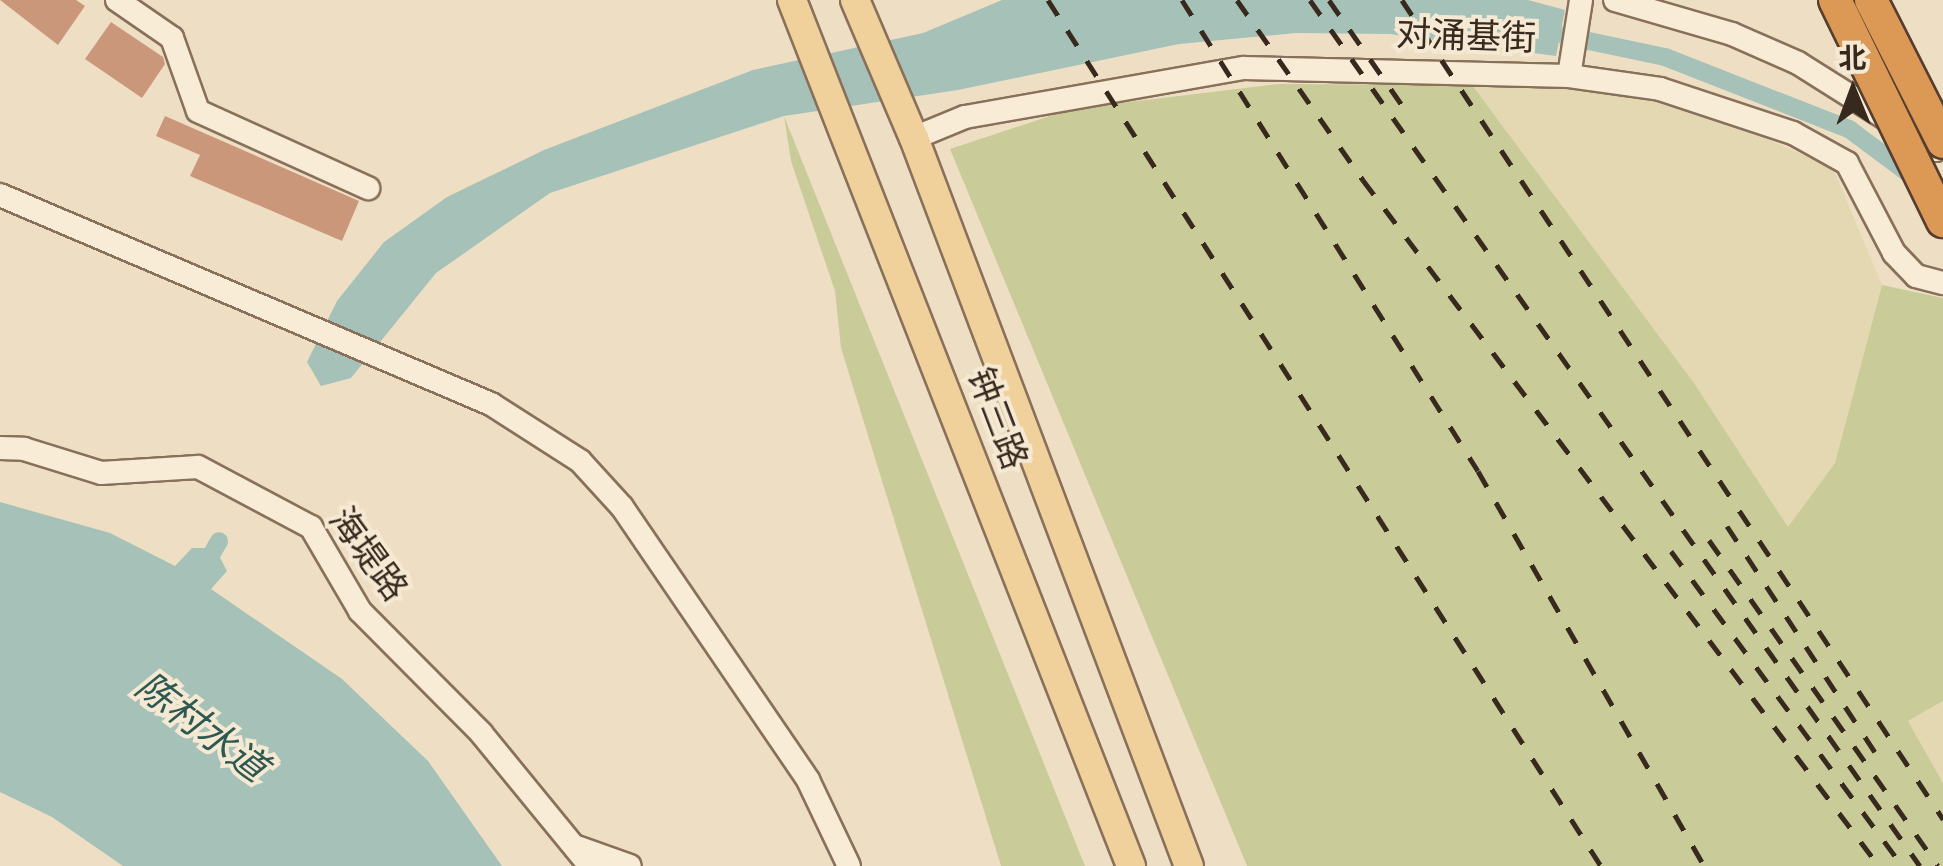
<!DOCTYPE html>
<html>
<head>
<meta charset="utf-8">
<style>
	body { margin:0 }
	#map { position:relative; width:1943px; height:866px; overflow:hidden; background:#eedfc4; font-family:Spectral,"Noto Sans SC",serif }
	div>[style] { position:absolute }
	.farmland>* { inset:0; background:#e3d8b1 }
	.green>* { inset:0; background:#c9cc98 }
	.water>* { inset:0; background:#a6c1b7 }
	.canal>* { height:18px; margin:-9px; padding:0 9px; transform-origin:9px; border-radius:9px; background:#a6c1b7 }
	.building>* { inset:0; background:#cb977a }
	.roads { filter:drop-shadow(2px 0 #88705a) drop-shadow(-2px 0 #88705a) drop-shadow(0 2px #88705a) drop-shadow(0 -2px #88705a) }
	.minor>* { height:22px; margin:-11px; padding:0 11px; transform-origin:11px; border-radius:11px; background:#f8ecd7 }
	.major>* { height:28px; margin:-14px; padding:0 14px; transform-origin:14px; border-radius:14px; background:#f0d19c }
	.rail>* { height:5px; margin-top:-2.5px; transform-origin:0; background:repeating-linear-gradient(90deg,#38291e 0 18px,transparent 0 36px) }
	.bridges { filter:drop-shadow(2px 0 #563e2f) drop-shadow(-2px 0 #563e2f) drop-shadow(0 2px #563e2f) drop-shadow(0 -2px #563e2f) }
	.highway-bridge>* { height:32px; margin:-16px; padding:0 16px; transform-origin:16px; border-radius:16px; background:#dc9955 }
	span { translate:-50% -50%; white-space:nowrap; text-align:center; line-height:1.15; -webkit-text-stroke:8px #f5e9d3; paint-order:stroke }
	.street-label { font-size:35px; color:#38291e }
	.water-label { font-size:38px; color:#2e5852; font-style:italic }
	.north { position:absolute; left:1803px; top:40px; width:100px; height:100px; -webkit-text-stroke:8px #f5e9d3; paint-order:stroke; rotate:359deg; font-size:28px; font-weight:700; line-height:40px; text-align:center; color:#38291e }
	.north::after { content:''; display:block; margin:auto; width:35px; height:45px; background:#38291e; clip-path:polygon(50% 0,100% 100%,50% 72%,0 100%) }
</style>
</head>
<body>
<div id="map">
	<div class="farmland">
		<div style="clip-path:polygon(1555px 83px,1696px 108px,1833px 168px,1882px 285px,1835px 463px,1788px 527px,1694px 383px,1472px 85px)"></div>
		<div style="clip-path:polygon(1943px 701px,1943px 779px,1941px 780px,1908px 721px)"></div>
	</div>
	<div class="green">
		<div style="clip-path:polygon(1279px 84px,1472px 85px,1694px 383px,1788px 527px,1835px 463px,1882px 285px,1943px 298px,1943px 701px,1908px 721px,1943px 783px,1943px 866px,1247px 866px,950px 149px,1071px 109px)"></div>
		<div style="clip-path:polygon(784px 116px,1085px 866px,1001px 866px,841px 348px,835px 291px,791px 161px)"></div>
	</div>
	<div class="water">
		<div style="clip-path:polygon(1002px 0,1528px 0,1565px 10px,1556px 56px,1390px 34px,1296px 33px,1179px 44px,958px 90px,784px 116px,550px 193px,436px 273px,351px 378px,321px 386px,307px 362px,337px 301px,384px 242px,447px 197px,544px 150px,753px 70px,923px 33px)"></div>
		<div style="clip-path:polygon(0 502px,110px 533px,175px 566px,192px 548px,215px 548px,227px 571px,211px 589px,342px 679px,428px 761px,502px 866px,123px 866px,52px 817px,0 792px)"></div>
	</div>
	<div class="canal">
		<div style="left:1565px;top:36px;width:102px;rotate:11.9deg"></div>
		<div style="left:1665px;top:57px;width:198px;rotate:21.4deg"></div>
		<div style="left:1849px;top:129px;width:84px;rotate:36.7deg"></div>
		<div style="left:203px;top:569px;width:32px;rotate:-60deg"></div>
	</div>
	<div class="building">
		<div style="clip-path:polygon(0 0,76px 0,85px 6px,58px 45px)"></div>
		<div style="clip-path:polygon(111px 22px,163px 57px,165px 64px,142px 98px,85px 59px)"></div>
		<div style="clip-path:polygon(165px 116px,359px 201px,342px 241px,190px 176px,200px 155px,156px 136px)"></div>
	</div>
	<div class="roads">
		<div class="minor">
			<div style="left:117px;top:0;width:67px;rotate:34.6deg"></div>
			<div style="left:172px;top:38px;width:77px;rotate:70.4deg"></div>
			<div style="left:198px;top:111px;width:187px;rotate:24.4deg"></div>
			<div style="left:1615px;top:0;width:122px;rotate:16.2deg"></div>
			<div style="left:1732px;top:34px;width:72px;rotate:23.7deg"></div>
			<div style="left:1798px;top:63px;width:163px;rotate:32.2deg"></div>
			<div style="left:1936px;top:150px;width:17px;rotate:-66deg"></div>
			<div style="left:1569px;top:76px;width:77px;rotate:-81deg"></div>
			<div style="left:914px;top:138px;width:55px;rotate:-22.4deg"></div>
			<div style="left:965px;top:117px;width:283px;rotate:-10deg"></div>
			<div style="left:1244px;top:68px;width:325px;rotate:1.4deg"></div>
			<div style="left:1569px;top:76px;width:92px;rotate:8.1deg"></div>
			<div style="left:1660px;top:89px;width:140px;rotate:18.3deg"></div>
			<div style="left:1793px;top:133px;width:62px;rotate:29.1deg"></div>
			<div style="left:1847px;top:163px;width:102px;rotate:62.4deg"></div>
			<div style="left:1894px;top:253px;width:32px;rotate:46deg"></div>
			<div style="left:1916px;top:276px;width:28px;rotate:15deg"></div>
			<div style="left:0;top:195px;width:534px;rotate:23.06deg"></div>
			<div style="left:491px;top:404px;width:106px;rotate:32.6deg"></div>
			<div style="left:580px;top:461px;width:62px;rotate:47.6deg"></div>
			<div style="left:622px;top:507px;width:330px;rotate:55.7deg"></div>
			<div style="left:808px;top:780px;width:95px;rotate:64.5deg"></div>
			<div style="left:0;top:448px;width:24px;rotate:2deg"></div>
			<div style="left:24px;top:449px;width:81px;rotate:17.3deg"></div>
			<div style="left:101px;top:473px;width:97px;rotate:-3.5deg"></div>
			<div style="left:198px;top:467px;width:128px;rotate:28deg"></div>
			<div style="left:311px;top:527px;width:97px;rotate:59.7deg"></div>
			<div style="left:360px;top:611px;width:172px;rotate:45.2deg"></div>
			<div style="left:481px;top:733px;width:172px;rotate:50.7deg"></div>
			<div style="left:577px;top:847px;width:56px;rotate:19.7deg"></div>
		</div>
		<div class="major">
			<div style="left:792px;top:0;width:930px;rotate:68.62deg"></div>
			<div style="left:855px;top:0;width:150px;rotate:66.9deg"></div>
			<div style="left:914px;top:138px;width:778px;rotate:69.31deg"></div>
		</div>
	</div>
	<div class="rail">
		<div style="left:1048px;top:0;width:1028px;rotate:57.44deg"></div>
		<div style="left:1182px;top:0;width:556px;rotate:57.85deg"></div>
		<div style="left:1478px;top:471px;width:455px;rotate:60.2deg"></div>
		<div style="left:1237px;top:0;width:220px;rotate:55deg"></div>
		<div style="left:1363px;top:180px;width:858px;rotate:53.05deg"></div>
		<div style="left:1310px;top:0;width:1059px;rotate:54.84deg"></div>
		<div style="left:1329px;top:0;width:140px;rotate:55.2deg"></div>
		<div style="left:1402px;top:0;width:982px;rotate:56.55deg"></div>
		<div style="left:1727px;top:526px;width:270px;rotate:56.8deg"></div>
		<div style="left:1709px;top:540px;width:398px;rotate:54.9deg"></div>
		<div style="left:1671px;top:551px;width:391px;rotate:53.7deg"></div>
	</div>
	<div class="bridges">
		<div class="highway-bridge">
			<div style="left:1835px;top:0;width:246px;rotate:64deg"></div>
			<div style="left:1871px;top:0;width:159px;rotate:63.1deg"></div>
		</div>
	</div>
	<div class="street-label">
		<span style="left:1466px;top:38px;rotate:2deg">对涌基街</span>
		<span style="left:996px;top:419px;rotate:69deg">钟三路</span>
		<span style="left:367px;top:555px;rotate:54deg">海堤路</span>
	</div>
	<div class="water-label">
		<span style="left:200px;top:729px;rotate:37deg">陈村水道</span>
	</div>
	<div class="north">北</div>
</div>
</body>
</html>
